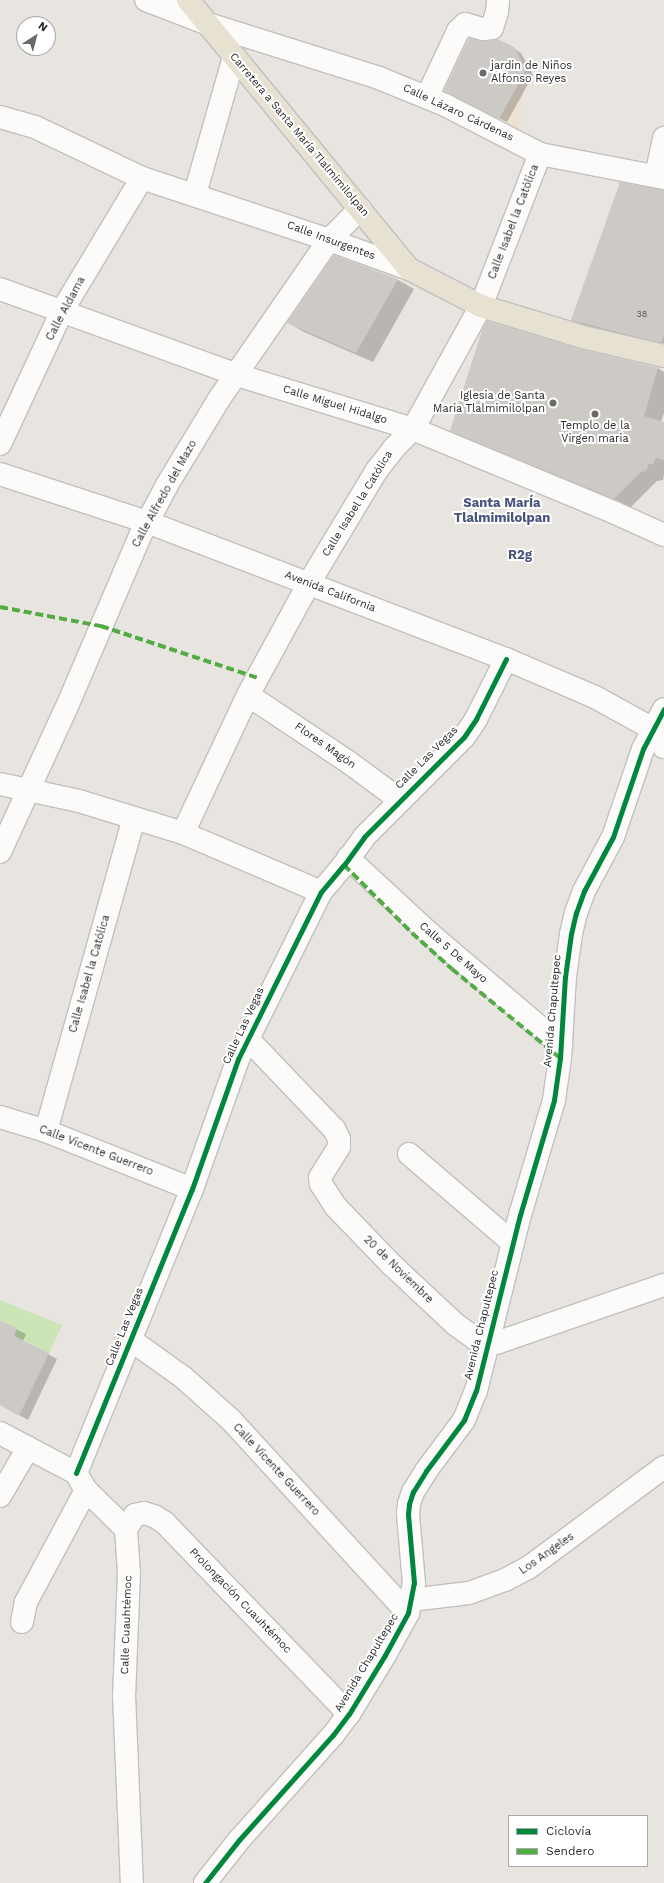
<!DOCTYPE html>
<html>
<head>
<meta charset="utf-8">
<style>
	body { margin:0 }
	#map { position:relative; width:664px; height:1883px; overflow:hidden; background:#e8e4df; font-family:"Work Sans",sans-serif }
	div>[style] { position:absolute }
	.education>* { inset:0; background:#ece2d3 }
	.green>* { inset:0; background:#cbe5b6 }
	.shadow>* { inset:0; background:#0003 }
	.building>* { inset:0; background:#cdcac6 }
	.roads { filter:drop-shadow(1px 0 #c1c0c1) drop-shadow(-1px 0 #c1c0c1) drop-shadow(0 1px #c1c0c1) drop-shadow(0 -1px #c1c0c1) }
	.minor>* { height:22px; margin:-11px; padding:0 11px; transform-origin:11px; border-radius:11px; background:#fcfbfa }
	.major>* { height:22px; margin:-11px; padding:0 11px; transform-origin:11px; border-radius:11px; background:#e7e1d2 }
	.quiet>* { height:4px; margin-top:-2px; transform-origin:0; background:repeating-linear-gradient(90deg,#53ab44 0 8px,transparent 0 12px) }
	.cycleway>* { height:5px; margin:-2.5px; padding:0 2.5px; transform-origin:2.5px; border-radius:2.5px; background:#00873e }
	.dots>* { width:11px; height:11px; translate:-50% -50%; box-sizing:border-box; border:2px solid #fff; border-radius:50% }
	span { translate:-50% -50%; white-space:nowrap; text-align:center; line-height:1.15; -webkit-text-stroke:4px #fff; paint-order:stroke }
	.number-label { font-size:9px; color:#545352 }
	.number-label span { -webkit-text-stroke-width:0 }
	.poi-label { font-size:11px; color:#292929 }
	.left { translate:0 -50%; text-align:left }
	.right { translate:-100% -50%; text-align:right }
	.street-label { font-size:11px; color:#292929 }
	.quarter-label { font-size:13px; color:#48547b; font-weight:700 }
	.legend { position:absolute; left:508px; top:1815px; width:140px; height:52px; box-sizing:border-box; background:#fff; border:1px solid #a9a9a9; margin:0; padding:5px 7px; list-style:none; font-size:12px; color:#292929 }
	.legend li { display:flex; align-items:center; gap:8px; height:20px }
	.legend b { width:20px; border:1px solid #a9a9a9 }
	.north { position:absolute; left:16px; top:16px; width:40px; height:40px; box-sizing:border-box; background:#fff; border:1px solid #a9a9a9; border-radius:50%; rotate:36deg; font-size:11px; font-weight:700; line-height:16px; text-align:center; color:#292929 }
	.north::after { content:''; display:block; margin:auto; width:14px; height:18px; background:#6c6a69; clip-path:polygon(50% 0,100% 100%,50% 72%,0 100%) }
</style>
</head>
<body>
<div id="map">
	<div class="education">
		<div style="clip-path:polygon(467px 31px,504px 50px,523px 87px,520px 133px,437px 88px)"></div>
	</div>
	<div class="green">
		<div style="clip-path:polygon(0 1300px,62px 1325px,49px 1353px,14px 1335px,17px 1328px,0 1320px)"></div>
	</div>
	<div class="shadow">
		<div style="clip-path:polygon(513px 48px,521px 53px,533px 75px,507px 122px,453px 95px)"></div>
		<div style="clip-path:polygon(664px 191px,664px 346px,582px 326px,572px 320px)"></div>
		<div style="clip-path:polygon(334px 256px,398px 280px,414px 289px,373px 362px,304px 332px,288px 323px)"></div>
		<div style="clip-path:polygon(580px 350px,658px 368px,664px 372px,664px 413px,661px 422px,664px 423px,664px 475px,663px 480px,657px 481px,631px 507px,467px 440px,451px 430px)"></div>
		<div style="clip-path:polygon(0 1321px,26px 1334px,23px 1341px,57px 1359px,28px 1420px,0 1404px)"></div>
	</div>
	<div class="building">
		<div style="clip-path:polygon(469px 38px,484px 41px,497px 39px,514px 47px,526px 70px,499px 119px,444px 91px)"></div>
		<div style="clip-path:polygon(620px 182px,664px 190px,664px 334px,661px 343px,571px 320px)"></div>
		<div style="clip-path:polygon(334px 255px,398px 279px,356px 353px,287px 323px)"></div>
		<div style="clip-path:polygon(487px 321px,580px 349px,658px 368px,644px 416px,664px 422px,664px 460px,656px 458px,653px 464px,649px 464px,646px 471px,641px 472px,614px 499px,450px 431px,482px 330px)"></div>
		<div style="clip-path:polygon(0 1320px,17px 1328px,14px 1336px,49px 1353px,19px 1416px,0 1405px)"></div>
	</div>
	<div class="roads">
		<div class="minor">
			<div style="left:146px;top:0;width:66px;rotate:21.2deg"></div>
			<div style="left:208px;top:24px;width:179px;rotate:17.5deg"></div>
			<div style="left:379px;top:78px;width:71px;rotate:22.2deg"></div>
			<div style="left:445px;top:105px;width:107px;rotate:27.3deg"></div>
			<div style="left:540px;top:154px;width:126px;rotate:11deg"></div>
			<div style="left:427px;top:97px;width:73px;rotate:-64.8deg"></div>
			<div style="left:458px;top:31px;width:10px;rotate:-45deg"></div>
			<div style="left:465px;top:24px;width:19px;rotate:16deg"></div>
			<div style="left:483px;top:29px;width:9px;rotate:-6deg"></div>
			<div style="left:492px;top:28px;width:17px;rotate:-73deg"></div>
			<div style="left:497px;top:12px;width:12px;rotate:-85deg"></div>
			<div style="left:0;top:117px;width:36px;rotate:16deg"></div>
			<div style="left:35px;top:127px;width:119px;rotate:25.5deg"></div>
			<div style="left:142px;top:178px;width:197px;rotate:18.3deg"></div>
			<div style="left:329px;top:240px;width:85px;rotate:19.9deg"></div>
			<div style="left:656px;top:176px;width:39px;rotate:-78deg"></div>
			<div style="left:195px;top:194px;width:142px;rotate:-74.1deg"></div>
			<div style="left:0;top:289px;width:252px;rotate:19.9deg"></div>
			<div style="left:237px;top:375px;width:184px;rotate:17.1deg"></div>
			<div style="left:413px;top:429px;width:217px;rotate:22.5deg"></div>
			<div style="left:613px;top:512px;width:56px;rotate:24.3deg"></div>
			<div style="left:0;top:444px;width:147px;rotate:-65deg"></div>
			<div style="left:62px;top:311px;width:155px;rotate:-59deg"></div>
			<div style="left:0;top:474px;width:155px;rotate:18.1deg"></div>
			<div style="left:147px;top:522px;width:384px;rotate:20.9deg"></div>
			<div style="left:506px;top:659px;width:97px;rotate:23.1deg"></div>
			<div style="left:595px;top:697px;width:66px;rotate:28.9deg"></div>
			<div style="left:653px;top:729px;width:21px;rotate:59deg"></div>
			<div style="left:248px;top:695px;width:119px;rotate:33.7deg"></div>
			<div style="left:347px;top:761px;width:66px;rotate:36.3deg"></div>
			<div style="left:0;top:784px;width:81px;rotate:12.1deg"></div>
			<div style="left:79px;top:801px;width:109px;rotate:17.1deg"></div>
			<div style="left:183px;top:833px;width:150px;rotate:23.1deg"></div>
			<div style="left:183px;top:833px;width:153px;rotate:-64.8deg"></div>
			<div style="left:248px;top:695px;width:128px;rotate:-61.4deg"></div>
			<div style="left:309px;top:583px;width:132px;rotate:-59deg"></div>
			<div style="left:377px;top:470px;width:28px;rotate:-52deg"></div>
			<div style="left:394px;top:448px;width:27px;rotate:-45deg"></div>
			<div style="left:413px;top:429px;width:141px;rotate:-61.1deg"></div>
			<div style="left:481px;top:306px;width:163px;rotate:-68.8deg"></div>
			<div style="left:0;top:852px;width:155px;rotate:-65.3deg"></div>
			<div style="left:65px;top:711px;width:193px;rotate:-66.8deg"></div>
			<div style="left:141px;top:534px;width:55px;rotate:-62deg"></div>
			<div style="left:167px;top:485px;width:100px;rotate:-58.8deg"></div>
			<div style="left:219px;top:399px;width:193px;rotate:-55.3deg"></div>
			<div style="left:329px;top:240px;width:44px;rotate:-45deg"></div>
			<div style="left:348px;top:858px;width:112px;rotate:42.8deg"></div>
			<div style="left:430px;top:934px;width:172px;rotate:40.3deg"></div>
			<div style="left:247px;top:1038px;width:126px;rotate:46.3deg"></div>
			<div style="left:334px;top:1129px;width:11px;rotate:63deg"></div>
			<div style="left:339px;top:1139px;width:8px;rotate:90deg"></div>
			<div style="left:339px;top:1147px;width:36px;rotate:122deg"></div>
			<div style="left:320px;top:1178px;width:6px;rotate:81deg"></div>
			<div style="left:321px;top:1184px;width:27px;rotate:57deg"></div>
			<div style="left:336px;top:1207px;width:81px;rotate:46deg"></div>
			<div style="left:392px;top:1265px;width:86px;rotate:43.1deg"></div>
			<div style="left:455px;top:1324px;width:24px;rotate:36deg"></div>
			<div style="left:474px;top:1338px;width:16px;rotate:22deg"></div>
			<div style="left:489px;top:1344px;width:10px;rotate:-11deg"></div>
			<div style="left:499px;top:1342px;width:175px;rotate:-19.1deg"></div>
			<div style="left:0;top:1117px;width:48px;rotate:16.9deg"></div>
			<div style="left:46px;top:1131px;width:157px;rotate:21.7deg"></div>
			<div style="left:46px;top:1131px;width:325px;rotate:-74.3deg"></div>
			<div style="left:409px;top:1154px;width:137px;rotate:40.6deg"></div>
			<div style="left:131px;top:1340px;width:65px;rotate:35.6deg"></div>
			<div style="left:184px;top:1378px;width:63px;rotate:41.8deg"></div>
			<div style="left:231px;top:1420px;width:262px;rotate:47.5deg"></div>
			<div style="left:0;top:1433px;width:86px;rotate:27.8deg"></div>
			<div style="left:76px;top:1473px;width:20px;rotate:60deg"></div>
			<div style="left:86px;top:1490px;width:56px;rotate:44.3deg"></div>
			<div style="left:126px;top:1529px;width:44px;rotate:86.1deg"></div>
			<div style="left:129px;top:1573px;width:122px;rotate:92.3deg"></div>
			<div style="left:124px;top:1695px;width:188px;rotate:87.6deg"></div>
			<div style="left:76px;top:1473px;width:307px;rotate:-67.8deg"></div>
			<div style="left:192px;top:1189px;width:138px;rotate:-70.5deg"></div>
			<div style="left:238px;top:1059px;width:186px;rotate:-63.6deg"></div>
			<div style="left:321px;top:892px;width:35px;rotate:-50deg"></div>
			<div style="left:344px;top:865px;width:34px;rotate:-54deg"></div>
			<div style="left:364px;top:837px;width:141px;rotate:-45deg"></div>
			<div style="left:464px;top:737px;width:22px;rotate:-56deg"></div>
			<div style="left:476px;top:719px;width:67px;rotate:-63.4deg"></div>
			<div style="left:0;top:1496px;width:56px;rotate:-59.7deg"></div>
			<div style="left:126px;top:1529px;width:17px;rotate:-57deg"></div>
			<div style="left:135px;top:1515px;width:9px;rotate:-13deg"></div>
			<div style="left:144px;top:1513px;width:10px;rotate:17deg"></div>
			<div style="left:154px;top:1516px;width:13px;rotate:32deg"></div>
			<div style="left:165px;top:1523px;width:265px;rotate:46.1deg"></div>
			<div style="left:411px;top:1600px;width:58px;rotate:-6.9deg"></div>
			<div style="left:469px;top:1593px;width:38px;rotate:-20deg"></div>
			<div style="left:505px;top:1580px;width:26px;rotate:-28deg"></div>
			<div style="left:528px;top:1568px;width:169px;rotate:-36.6deg"></div>
			<div style="left:22px;top:1622px;width:20px;rotate:-79deg"></div>
			<div style="left:26px;top:1602px;width:127px;rotate:-61.8deg"></div>
			<div style="left:205px;top:1883px;width:55px;rotate:-51.7deg"></div>
			<div style="left:239px;top:1840px;width:141px;rotate:-48.2deg"></div>
			<div style="left:333px;top:1735px;width:26px;rotate:-53deg"></div>
			<div style="left:349px;top:1714px;width:69px;rotate:-58.6deg"></div>
			<div style="left:385px;top:1655px;width:48px;rotate:-61.3deg"></div>
			<div style="left:408px;top:1613px;width:31px;rotate:-79deg"></div>
			<div style="left:414px;top:1583px;width:69px;rotate:-95deg"></div>
			<div style="left:408px;top:1514px;width:10px;rotate:-84deg"></div>
			<div style="left:409px;top:1504px;width:13px;rotate:-72deg"></div>
			<div style="left:413px;top:1492px;width:25px;rotate:-58deg"></div>
			<div style="left:426px;top:1471px;width:64px;rotate:-53.3deg"></div>
			<div style="left:464px;top:1420px;width:31px;rotate:-68deg"></div>
			<div style="left:476px;top:1391px;width:181px;rotate:-76deg"></div>
			<div style="left:520px;top:1215px;width:120px;rotate:-73.5deg"></div>
			<div style="left:554px;top:1100px;width:42px;rotate:-81.9deg"></div>
			<div style="left:560px;top:1058px;width:81px;rotate:-86.5deg"></div>
			<div style="left:565px;top:977px;width:43px;rotate:-82.1deg"></div>
			<div style="left:571px;top:934px;width:22px;rotate:-77deg"></div>
			<div style="left:576px;top:913px;width:23px;rotate:-70deg"></div>
			<div style="left:584px;top:891px;width:61px;rotate:-61.8deg"></div>
			<div style="left:613px;top:837px;width:93px;rotate:-71.2deg"></div>
			<div style="left:643px;top:749px;width:45px;rotate:-62.3deg"></div>
		</div>
		<div class="major">
			<div style="left:188px;top:0;width:348px;rotate:50.6deg"></div>
			<div style="left:409px;top:269px;width:81px;rotate:27.2deg"></div>
			<div style="left:481px;top:306px;width:107px;rotate:16.9deg"></div>
			<div style="left:583px;top:337px;width:83px;rotate:13.2deg"></div>
		</div>
	</div>
	<div class="quiet">
		<div style="left:0;top:607px;width:103px;rotate:10.7deg"></div>
		<div style="left:101px;top:626px;width:165px;rotate:18.3deg"></div>
		<div style="left:344px;top:865px;width:96px;rotate:45deg"></div>
		<div style="left:412px;top:933px;width:54px;rotate:42deg"></div>
		<div style="left:452px;top:969px;width:140px;rotate:39.5deg"></div>
	</div>
	<div class="cycleway">
		<div style="left:76px;top:1473px;width:307px;rotate:-67.8deg"></div>
		<div style="left:192px;top:1189px;width:138px;rotate:-70.5deg"></div>
		<div style="left:238px;top:1059px;width:186px;rotate:-63.6deg"></div>
		<div style="left:321px;top:892px;width:35px;rotate:-50deg"></div>
		<div style="left:344px;top:865px;width:34px;rotate:-54deg"></div>
		<div style="left:364px;top:837px;width:141px;rotate:-45deg"></div>
		<div style="left:464px;top:737px;width:22px;rotate:-56deg"></div>
		<div style="left:476px;top:719px;width:67px;rotate:-63.4deg"></div>
		<div style="left:205px;top:1883px;width:55px;rotate:-51.7deg"></div>
		<div style="left:239px;top:1840px;width:141px;rotate:-48.2deg"></div>
		<div style="left:333px;top:1735px;width:26px;rotate:-53deg"></div>
		<div style="left:349px;top:1714px;width:69px;rotate:-58.6deg"></div>
		<div style="left:385px;top:1655px;width:48px;rotate:-61.3deg"></div>
		<div style="left:408px;top:1613px;width:31px;rotate:-79deg"></div>
		<div style="left:414px;top:1583px;width:69px;rotate:-95deg"></div>
		<div style="left:408px;top:1514px;width:10px;rotate:-84deg"></div>
		<div style="left:409px;top:1504px;width:13px;rotate:-72deg"></div>
		<div style="left:413px;top:1492px;width:25px;rotate:-58deg"></div>
		<div style="left:426px;top:1471px;width:64px;rotate:-53.3deg"></div>
		<div style="left:464px;top:1420px;width:31px;rotate:-68deg"></div>
		<div style="left:476px;top:1391px;width:181px;rotate:-76deg"></div>
		<div style="left:520px;top:1215px;width:120px;rotate:-73.5deg"></div>
		<div style="left:554px;top:1100px;width:42px;rotate:-81.9deg"></div>
		<div style="left:560px;top:1058px;width:81px;rotate:-86.5deg"></div>
		<div style="left:565px;top:977px;width:43px;rotate:-82.1deg"></div>
		<div style="left:571px;top:934px;width:22px;rotate:-77deg"></div>
		<div style="left:576px;top:913px;width:23px;rotate:-70deg"></div>
		<div style="left:584px;top:891px;width:61px;rotate:-61.8deg"></div>
		<div style="left:613px;top:837px;width:93px;rotate:-71.2deg"></div>
		<div style="left:643px;top:749px;width:45px;rotate:-62.3deg"></div>
	</div>
	<div class="dots">
		<div style="left:483px;top:73px;background:#6c6a69"></div>
		<div style="left:553px;top:403px;background:#6c6a69"></div>
		<div style="left:595px;top:414px;background:#6c6a69"></div>
	</div>
	<div class="number-label">
		<span style="left:642px;top:314px">38</span>
	</div>
	<div class="poi-label">
		<span class="left" style="left:491px;top:73px">jardin de Niños<br>Alfonso Reyes</span>
		<span class="right" style="left:545px;top:403px">Iglesia de Santa<br>Maria Tlalmimilolpan</span>
		<span style="left:595px;top:433px">Templo de la<br>Virgen maria</span>
	</div>
	<div class="street-label">
		<span style="left:458px;top:113px;rotate:25deg">Calle Lázaro Cárdenas</span>
		<span style="left:299px;top:135px;rotate:50deg">Carretera a Santa María Tlalmimilolpan</span>
		<span style="left:514px;top:222px;rotate:-69deg">Calle Isabel la Católica</span>
		<span style="left:331px;top:241px;rotate:20deg">Calle Insurgentes</span>
		<span style="left:66px;top:309px;rotate:-62deg">Calle Aldama</span>
		<span style="left:335px;top:405px;rotate:17deg">Calle Miguel Hidalgo</span>
		<span style="left:165px;top:494px;rotate:-61deg">Calle Alfredo del Mazo</span>
		<span style="left:358px;top:504px;rotate:-58deg">Calle Isabel la Católica</span>
		<span style="left:330px;top:592px;rotate:21deg">Avenida California</span>
		<span style="left:325px;top:746px;rotate:35deg">Flores Magón</span>
		<span style="left:427px;top:758px;rotate:-45deg">Calle Las Vegas</span>
		<span style="left:453px;top:953px;rotate:41deg">Calle 5 De Mayo</span>
		<span style="left:90px;top:974px;rotate:-74deg">Calle Isabel la Católica</span>
		<span style="left:553px;top:1011px;rotate:-85deg">Avenida Chapultepec</span>
		<span style="left:244px;top:1026px;rotate:-65deg">Calle Las Vegas</span>
		<span style="left:96px;top:1151px;rotate:21deg">Calle Vicente Guerrero</span>
		<span style="left:398px;top:1270px;rotate:44deg">20 de Noviembre</span>
		<span style="left:482px;top:1325px;rotate:-76deg">Avenida Chapultepec</span>
		<span style="left:125px;top:1327px;rotate:-68deg">Calle Las Vegas</span>
		<span style="left:276px;top:1470px;rotate:47deg">Calle Vicente Guerrero</span>
		<span style="left:547px;top:1554px;rotate:-35deg">Los Angeles</span>
		<span style="left:240px;top:1601px;rotate:46deg">Prolongación Cuauhtémoc</span>
		<span style="left:127px;top:1625px;rotate:-88deg">Calle Cuauhtémoc</span>
		<span style="left:367px;top:1663px;rotate:-59deg">Avenida Chapultepec</span>
	</div>
	<div class="quarter-label">
		<span style="left:502px;top:511px">Santa MarÍa<br>Tlalmimilolpan</span>
		<span style="left:520px;top:555px">R2g</span>
	</div>
	<ul class="legend">
	<li><b style="height:5px;background:#00873e"></b>Ciclovía</li>
	<li><b style="height:5px;background:#53ab44"></b>Sendero</li>
	</ul>
	<div class="north">N</div>
</div>
</body>
</html>
